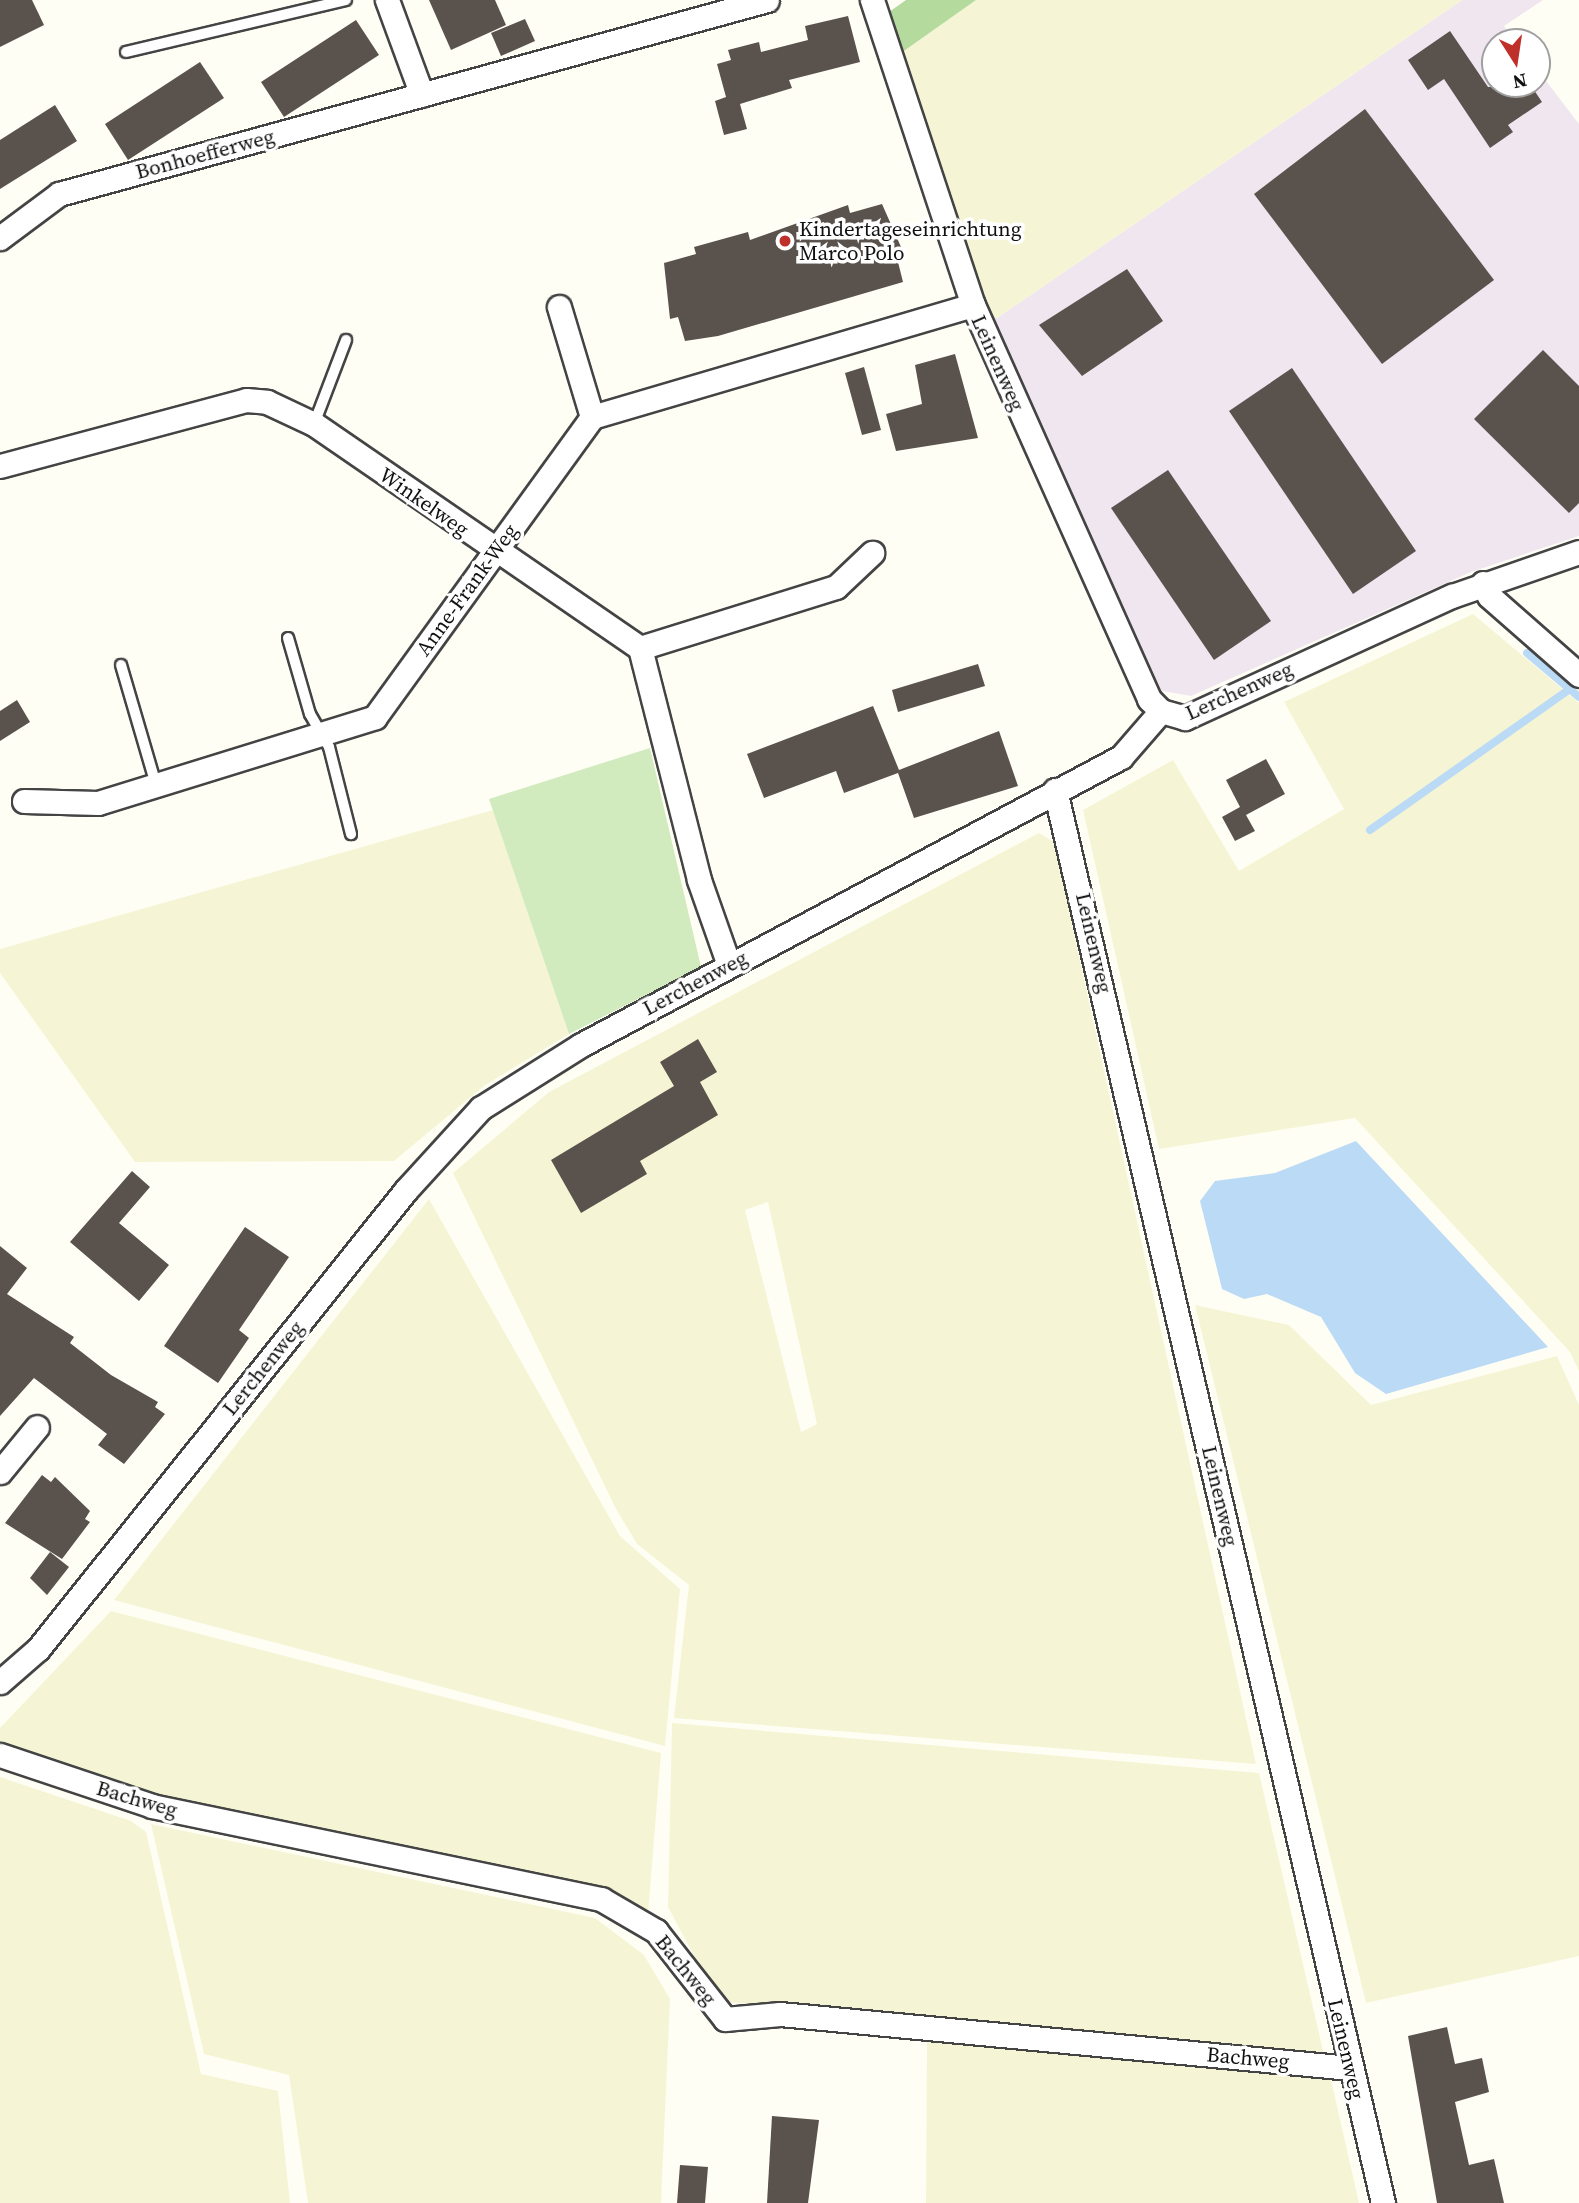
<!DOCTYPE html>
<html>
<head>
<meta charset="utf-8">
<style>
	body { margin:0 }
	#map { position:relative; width:1579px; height:2203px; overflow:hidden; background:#fffef5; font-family:"Source Serif 4",serif }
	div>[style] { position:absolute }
	.industrial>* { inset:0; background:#efe6ef }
	.farmland>* { inset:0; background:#f5f5d5 }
	.green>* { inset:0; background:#d1eabe }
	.forest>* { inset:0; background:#b4da9e }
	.water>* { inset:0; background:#bbdaf5 }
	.stream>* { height:8px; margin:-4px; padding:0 4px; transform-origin:4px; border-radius:4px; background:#bbdaf5 }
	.building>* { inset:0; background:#5a534d }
	.roads { filter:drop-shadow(2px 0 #444) drop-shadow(-2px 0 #444) drop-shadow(0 2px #444) drop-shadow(0 -2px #444) }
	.lane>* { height:10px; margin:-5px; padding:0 5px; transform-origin:5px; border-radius:5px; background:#fff }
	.street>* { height:23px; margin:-11.5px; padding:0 11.5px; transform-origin:11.5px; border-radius:11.5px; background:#fff }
	.dots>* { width:19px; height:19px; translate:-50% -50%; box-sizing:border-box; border:4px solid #fff; border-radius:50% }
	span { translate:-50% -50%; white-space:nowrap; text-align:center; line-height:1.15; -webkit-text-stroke:7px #fff; paint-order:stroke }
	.street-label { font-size:21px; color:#111 }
	.poi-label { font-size:21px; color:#111 }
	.left { translate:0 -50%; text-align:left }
	.north { position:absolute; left:1481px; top:28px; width:70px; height:70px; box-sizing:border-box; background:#fff; border:2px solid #a0a0a0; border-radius:50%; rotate:168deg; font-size:19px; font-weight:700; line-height:28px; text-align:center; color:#111 }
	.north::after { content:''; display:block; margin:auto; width:24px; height:32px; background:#c0302a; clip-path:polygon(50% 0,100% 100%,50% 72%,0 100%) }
</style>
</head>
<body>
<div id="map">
	<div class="industrial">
		<div style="clip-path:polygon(1462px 0,1543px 0,1504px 26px,1516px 42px,1495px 42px,1495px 84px,1537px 84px,1537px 69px,1579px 124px,1579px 536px,1471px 572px,1191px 696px,1162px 691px,1146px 670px,991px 322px)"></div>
	</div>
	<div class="farmland">
		<div style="clip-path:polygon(976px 0,1462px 0,991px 322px,901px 53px)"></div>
		<div style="clip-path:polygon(1473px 614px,1579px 703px,1579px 1371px,1570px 1352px,1355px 1118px,1159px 1149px,1083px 810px,1173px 760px,1239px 871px,1344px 809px,1284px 702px)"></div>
		<div style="clip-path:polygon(493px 810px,569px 1034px,484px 1086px,394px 1161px,135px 1162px,0 973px,0 949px)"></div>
		<div style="clip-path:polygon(evenodd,1039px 833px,1054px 842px,1256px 1764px,674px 1718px,689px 1585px,637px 1544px,616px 1509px,453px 1173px,549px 1092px,1039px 833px,768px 1202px,817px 1424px,801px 1432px,745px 1210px,768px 1202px)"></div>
		<div style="clip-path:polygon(429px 1199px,620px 1536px,680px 1589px,665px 1746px,114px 1600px)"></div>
		<div style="clip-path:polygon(1195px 1305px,1289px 1325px,1371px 1405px,1557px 1356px,1579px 1405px,1579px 1956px,1366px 2003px)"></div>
		<div style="clip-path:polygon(111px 1611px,661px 1753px,648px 1914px,148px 1798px,0 1749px,0 1728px)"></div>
		<div style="clip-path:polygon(672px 1723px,1259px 1773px,1324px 2055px,728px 2002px,706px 1978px,668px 1907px)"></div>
		<div style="clip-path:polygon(0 1777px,131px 1821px,146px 1832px,201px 2074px,278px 2091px,290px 2203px,0 2203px)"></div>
		<div style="clip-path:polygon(151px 1824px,595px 1918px,644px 1955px,670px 1999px,661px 2203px,308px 2203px,289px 2075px,204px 2054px)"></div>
		<div style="clip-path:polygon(927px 2042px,1330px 2075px,1359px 2203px,926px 2203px)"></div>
	</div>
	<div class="green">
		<div style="clip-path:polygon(650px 748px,701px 967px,569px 1034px,489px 799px)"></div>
	</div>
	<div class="forest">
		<div style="clip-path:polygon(906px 0,976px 0,901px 53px,889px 12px)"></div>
	</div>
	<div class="water">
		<div style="clip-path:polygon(1356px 1141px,1548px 1347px,1386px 1394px,1355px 1373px,1321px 1317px,1267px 1294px,1244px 1299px,1222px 1289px,1200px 1201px,1215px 1181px,1275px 1173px)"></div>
	</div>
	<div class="stream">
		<div style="left:1527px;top:653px;width:68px;rotate:40.2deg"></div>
		<div style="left:1370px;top:830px;width:245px;rotate:-35.2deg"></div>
	</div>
	<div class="building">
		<div style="clip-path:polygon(0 0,32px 0,44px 25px,0 47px)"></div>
		<div style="clip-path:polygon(429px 0,495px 0,506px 25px,451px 50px)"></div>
		<div style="clip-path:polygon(848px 16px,860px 62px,789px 80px,792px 88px,740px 104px,747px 129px,724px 135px,715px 101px,726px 97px,717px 64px,731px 60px,728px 50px,759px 42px,761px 52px,808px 40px,805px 26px)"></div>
		<div style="clip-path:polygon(525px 19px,535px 41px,501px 56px,491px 33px)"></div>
		<div style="clip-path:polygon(356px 20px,379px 55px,284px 117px,261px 82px)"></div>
		<div style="clip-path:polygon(1450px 31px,1488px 87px,1530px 84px,1542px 102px,1508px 125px,1513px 132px,1490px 148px,1444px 79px,1428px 90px,1408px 60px)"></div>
		<div style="clip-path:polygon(200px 62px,224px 98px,128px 160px,105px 124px)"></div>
		<div style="clip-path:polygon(55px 105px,77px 141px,0 189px,0 140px)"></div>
		<div style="clip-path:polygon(1365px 109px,1494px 280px,1382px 364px,1254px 194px)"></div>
		<div style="clip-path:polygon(882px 204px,905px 256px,897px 258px,903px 282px,718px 336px,685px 341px,678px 317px,670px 319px,664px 263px,696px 254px,694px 247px,748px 232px,750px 240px,848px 205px,850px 213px)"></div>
		<div style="clip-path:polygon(1127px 269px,1163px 321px,1082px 376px,1039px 325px)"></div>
		<div style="clip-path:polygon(1543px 350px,1579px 386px,1579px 503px,1569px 513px,1474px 419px)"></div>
		<div style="clip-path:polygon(955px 354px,978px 438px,896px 451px,886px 414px,922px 404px,915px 365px)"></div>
		<div style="clip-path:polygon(864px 367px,881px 430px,862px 435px,845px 373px)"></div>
		<div style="clip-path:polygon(1292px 368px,1416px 551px,1353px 594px,1229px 411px)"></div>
		<div style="clip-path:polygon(1168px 470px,1271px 621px,1214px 660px,1111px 508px)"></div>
		<div style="clip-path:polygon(978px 664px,985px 686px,898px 712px,892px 690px)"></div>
		<div style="clip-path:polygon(17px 700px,30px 722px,0 741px,0 711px)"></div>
		<div style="clip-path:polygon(873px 706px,899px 770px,999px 731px,1018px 786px,914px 818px,898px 773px,844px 793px,836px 771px,764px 798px,747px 754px)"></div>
		<div style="clip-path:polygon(1266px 759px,1285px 794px,1246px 815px,1255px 831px,1235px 841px,1222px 817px,1240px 807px,1226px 780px)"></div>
		<div style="clip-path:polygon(698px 1039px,717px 1072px,700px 1082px,718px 1115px,640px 1161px,647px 1174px,581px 1213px,551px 1160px,674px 1086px,660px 1062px)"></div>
		<div style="clip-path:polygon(132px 1171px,150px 1187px,119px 1223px,169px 1265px,139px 1301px,70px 1242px)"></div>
		<div style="clip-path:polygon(245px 1227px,289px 1257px,239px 1330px,249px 1338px,218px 1383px,164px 1346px)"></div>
		<div style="clip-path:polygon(0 1246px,27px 1268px,7px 1294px,74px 1337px,70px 1343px,111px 1375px,158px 1402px,155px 1407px,165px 1414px,124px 1464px,98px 1445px,107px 1434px,34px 1378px,0 1416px)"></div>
		<div style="clip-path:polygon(42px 1475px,51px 1482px,55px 1477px,90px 1511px,85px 1519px,90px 1522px,62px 1559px,5px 1523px)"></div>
		<div style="clip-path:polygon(50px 1552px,69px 1567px,47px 1595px,30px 1578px)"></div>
		<div style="clip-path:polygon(1447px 2027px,1455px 2064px,1482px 2058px,1489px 2092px,1455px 2102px,1469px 2165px,1494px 2159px,1504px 2203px,1437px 2203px,1408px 2036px)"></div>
		<div style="clip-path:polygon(772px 2116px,819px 2120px,808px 2203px,767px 2203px)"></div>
		<div style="clip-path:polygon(680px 2165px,708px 2167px,705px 2203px,677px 2203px)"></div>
	</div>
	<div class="roads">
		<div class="lane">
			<div style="left:126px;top:52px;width:226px;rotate:-13.3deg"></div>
			<div style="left:314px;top:424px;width:90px;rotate:-69.1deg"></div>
			<div style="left:288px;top:638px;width:79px;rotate:73.9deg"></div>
			<div style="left:310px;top:714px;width:38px;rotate:60deg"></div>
			<div style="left:329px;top:747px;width:90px;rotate:75.8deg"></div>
			<div style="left:121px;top:665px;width:125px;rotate:73.7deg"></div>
		</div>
		<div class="street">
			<div style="left:387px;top:0;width:101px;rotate:69.8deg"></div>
			<div style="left:872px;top:0;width:321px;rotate:71.7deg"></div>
			<div style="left:973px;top:305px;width:432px;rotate:65.9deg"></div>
			<div style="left:1149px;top:699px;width:17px;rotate:45deg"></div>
			<div style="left:1161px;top:711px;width:25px;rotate:16deg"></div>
			<div style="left:1185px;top:718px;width:294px;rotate:-24.6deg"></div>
			<div style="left:1452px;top:596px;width:134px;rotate:-19.1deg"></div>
			<div style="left:0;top:238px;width:74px;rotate:-36.7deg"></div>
			<div style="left:59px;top:194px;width:734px;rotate:-15.32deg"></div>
			<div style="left:559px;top:307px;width:115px;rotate:73.3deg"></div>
			<div style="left:0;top:466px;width:255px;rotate:-15deg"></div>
			<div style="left:246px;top:400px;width:21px;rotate:5deg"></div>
			<div style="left:267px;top:402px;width:52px;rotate:25.1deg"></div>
			<div style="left:314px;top:424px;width:396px;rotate:34.5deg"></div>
			<div style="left:640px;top:648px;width:205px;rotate:-17.3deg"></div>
			<div style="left:836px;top:587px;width:50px;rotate:-43.4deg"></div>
			<div style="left:1483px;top:583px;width:14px;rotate:65deg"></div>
			<div style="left:1489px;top:596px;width:120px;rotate:41.3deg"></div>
			<div style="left:640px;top:648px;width:239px;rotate:75.7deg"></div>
			<div style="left:699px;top:880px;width:90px;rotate:70.6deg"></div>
			<div style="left:1055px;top:790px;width:1451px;rotate:76.93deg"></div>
			<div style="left:24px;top:801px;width:74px;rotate:1.5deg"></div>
			<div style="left:98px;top:803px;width:290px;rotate:-17.2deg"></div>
			<div style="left:375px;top:717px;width:370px;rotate:-54.1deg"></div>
			<div style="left:592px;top:417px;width:397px;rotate:-16.4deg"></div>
			<div style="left:0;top:1472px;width:58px;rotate:-50.6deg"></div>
			<div style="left:0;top:1682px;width:50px;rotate:-41deg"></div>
			<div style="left:38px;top:1649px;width:588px;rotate:-51.28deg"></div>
			<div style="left:406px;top:1190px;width:111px;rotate:-47.6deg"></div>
			<div style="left:481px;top:1108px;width:118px;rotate:-32.2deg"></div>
			<div style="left:581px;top:1045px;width:612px;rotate:-28.07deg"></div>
			<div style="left:1121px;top:757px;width:61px;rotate:-49deg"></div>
			<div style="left:0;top:1755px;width:160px;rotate:18.5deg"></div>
			<div style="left:152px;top:1806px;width:459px;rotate:11.7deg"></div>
			<div style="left:601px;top:1899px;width:64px;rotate:30.2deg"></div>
			<div style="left:656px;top:1931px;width:112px;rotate:51.9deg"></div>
			<div style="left:725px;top:2019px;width:55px;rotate:-5.2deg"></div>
			<div style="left:780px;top:2014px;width:573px;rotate:5.41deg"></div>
		</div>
	</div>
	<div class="dots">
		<div style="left:785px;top:241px;background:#c0302a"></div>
	</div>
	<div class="street-label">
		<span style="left:205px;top:154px;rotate:-15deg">Bonhoefferweg</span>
		<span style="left:998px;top:363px;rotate:66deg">Leinenweg</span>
		<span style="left:424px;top:502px;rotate:35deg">Winkelweg</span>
		<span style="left:467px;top:590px;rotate:-54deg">Anne-Frank-Weg</span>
		<span style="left:1239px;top:691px;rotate:-24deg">Lerchenweg</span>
		<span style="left:1094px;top:943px;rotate:77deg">Leinenweg</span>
		<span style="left:695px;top:983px;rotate:-28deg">Lerchenweg</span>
		<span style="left:263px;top:1368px;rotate:-51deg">Lerchenweg</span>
		<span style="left:1220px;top:1496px;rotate:77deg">Leinenweg</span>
		<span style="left:137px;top:1799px;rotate:16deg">Bachweg</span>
		<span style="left:686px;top:1970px;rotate:51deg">Bachweg</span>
		<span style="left:1346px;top:2049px;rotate:77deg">Leinenweg</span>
		<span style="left:1248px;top:2058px;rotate:5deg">Bachweg</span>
	</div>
	<div class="poi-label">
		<span class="left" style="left:799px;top:241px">Kindertageseinrichtung<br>Marco Polo</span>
	</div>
	<div class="north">N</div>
</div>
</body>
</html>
